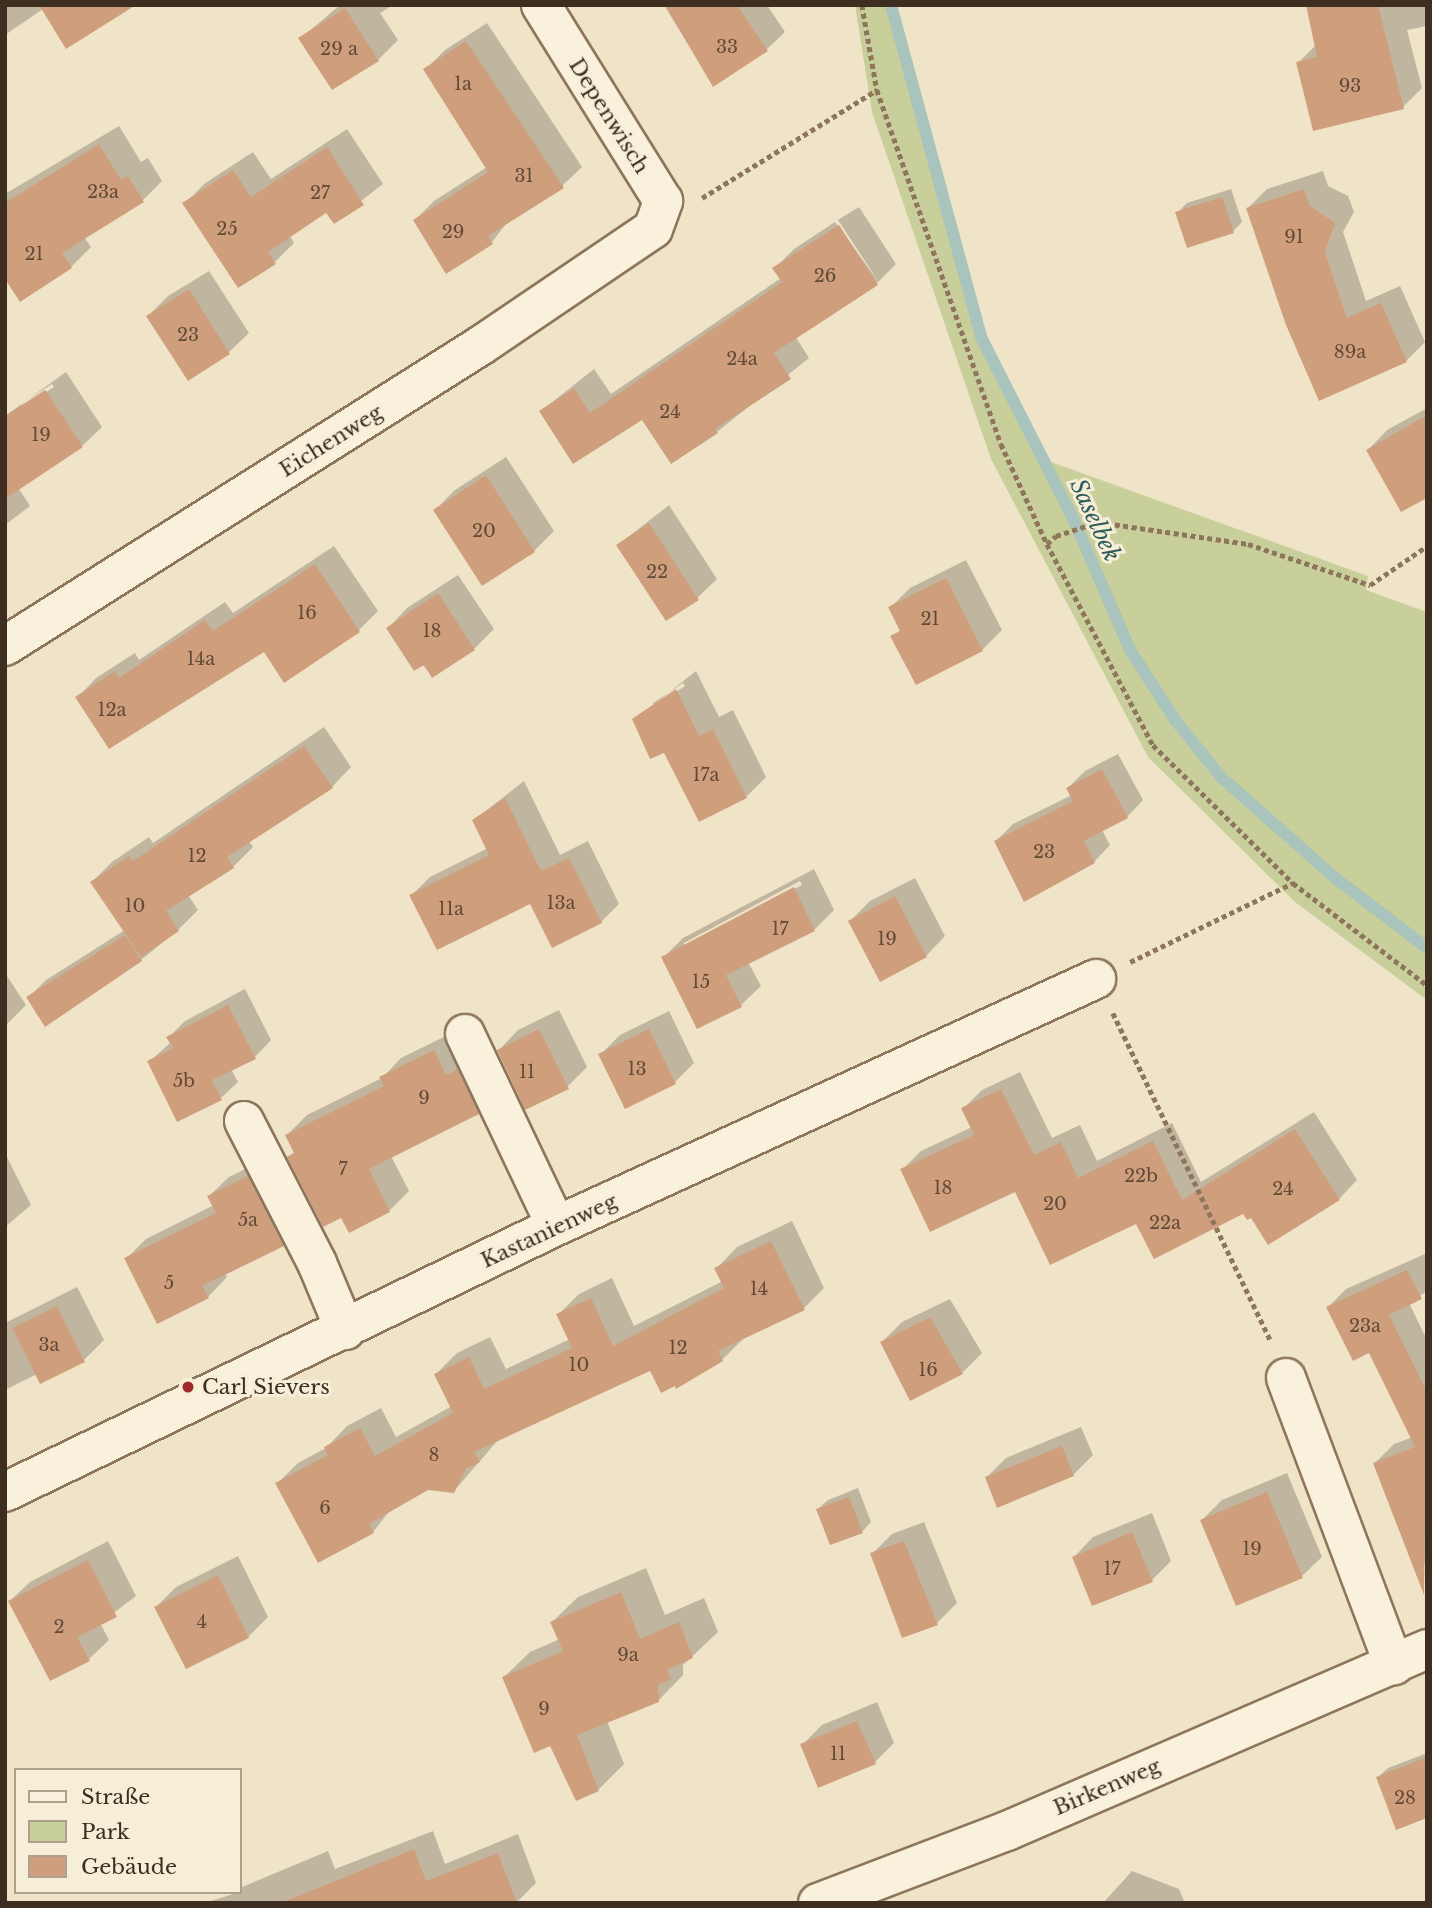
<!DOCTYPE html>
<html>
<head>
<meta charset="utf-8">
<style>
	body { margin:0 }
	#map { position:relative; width:1432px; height:1908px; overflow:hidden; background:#f0e4c8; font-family:"Libre Baskerville",serif }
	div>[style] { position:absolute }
	.green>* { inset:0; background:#c9cf9b }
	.shadow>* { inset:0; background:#0003 }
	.stream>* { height:12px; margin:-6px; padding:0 6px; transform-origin:6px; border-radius:6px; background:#a9c4bc }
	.building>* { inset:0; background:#cf9f7d }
	.path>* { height:4.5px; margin-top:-2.25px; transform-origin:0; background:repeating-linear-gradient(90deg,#8d765c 0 5px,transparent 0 8.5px) }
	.roads { filter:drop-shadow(2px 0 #8d765c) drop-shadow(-2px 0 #8d765c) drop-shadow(0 2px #8d765c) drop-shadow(0 -2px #8d765c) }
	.minor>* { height:38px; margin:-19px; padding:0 19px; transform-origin:19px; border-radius:19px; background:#faf1dc }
	.dots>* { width:19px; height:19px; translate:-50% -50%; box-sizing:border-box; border:4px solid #f7eed8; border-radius:50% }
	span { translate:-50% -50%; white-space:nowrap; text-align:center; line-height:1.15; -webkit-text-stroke:6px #f7eed8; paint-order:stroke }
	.number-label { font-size:18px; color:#624a37 }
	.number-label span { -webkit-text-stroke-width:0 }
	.street-label { font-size:21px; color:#3d2e20 }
	.poi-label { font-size:21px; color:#3d2e20 }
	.left { translate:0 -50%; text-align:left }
	.water-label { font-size:23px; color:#2f5d5a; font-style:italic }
	.frame { position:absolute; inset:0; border:7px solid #3d2e20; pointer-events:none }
	.legend { position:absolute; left:14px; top:1768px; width:228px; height:126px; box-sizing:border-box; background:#f7eed8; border:2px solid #ada18e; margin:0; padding:9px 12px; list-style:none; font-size:21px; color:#3d2e20 }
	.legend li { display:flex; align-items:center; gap:14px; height:35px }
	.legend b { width:35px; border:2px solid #ada18e }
</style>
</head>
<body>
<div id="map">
	<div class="green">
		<div style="clip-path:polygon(855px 5px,891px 5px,981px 337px,1051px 462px,1368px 576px,1366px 590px,1427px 612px,1427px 1000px,1295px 902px,1148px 757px,991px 459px,872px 112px)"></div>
	</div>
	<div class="shadow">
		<div style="clip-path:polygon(5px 5px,133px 5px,43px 9px,5px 35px)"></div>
		<div style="clip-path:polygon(340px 5px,393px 5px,380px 13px,398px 40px,378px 60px,301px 38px)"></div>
		<div style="clip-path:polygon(664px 5px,767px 5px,785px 32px,767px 49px,713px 85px)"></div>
		<div style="clip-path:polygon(1308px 5px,1427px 5px,1427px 26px,1407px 30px,1422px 88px,1403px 107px,1298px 63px,1316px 45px)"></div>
		<div style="clip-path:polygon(487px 23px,582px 167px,562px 186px,509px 220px,492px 242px,415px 220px,434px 201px,487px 167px,425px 70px,445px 50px)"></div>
		<div style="clip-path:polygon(119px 126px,141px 162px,148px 158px,162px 181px,143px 200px,84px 237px,91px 247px,71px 267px,5px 258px,5px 194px)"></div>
		<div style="clip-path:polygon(347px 129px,383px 184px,334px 222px,327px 211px,290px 236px,294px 243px,275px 262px,185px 204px,204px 184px,253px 152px,271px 179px)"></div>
		<div style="clip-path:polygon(1323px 171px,1328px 186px,1348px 196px,1354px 212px,1343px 232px,1366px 301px,1400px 286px,1425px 342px,1406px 361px,1320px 399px,1248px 208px,1267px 189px)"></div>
		<div style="clip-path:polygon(1231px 189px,1242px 222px,1233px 231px,1177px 213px,1187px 203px)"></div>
		<div style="clip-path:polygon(859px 207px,896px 264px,877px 283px,795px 336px,809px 358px,717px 432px,642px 417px,541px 411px,594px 369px,611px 394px,781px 278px,775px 268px,794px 249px,835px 222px,878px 281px,838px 220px)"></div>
		<div style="clip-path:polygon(209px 271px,249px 333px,229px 352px,188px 378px,148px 316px,168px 296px)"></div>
		<div style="clip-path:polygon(evenodd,66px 372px,102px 427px,82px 446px,5px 416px,66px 372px,52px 384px,54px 387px,21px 408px,21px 404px,52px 384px)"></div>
		<div style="clip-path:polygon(1427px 408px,1427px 496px,1368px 450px,1387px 430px)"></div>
		<div style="clip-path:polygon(506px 457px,554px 531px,534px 551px,435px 510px,455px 490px)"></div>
		<div style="clip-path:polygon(5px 467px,30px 506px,5px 525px)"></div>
		<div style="clip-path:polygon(669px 505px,717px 579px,697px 598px,618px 545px)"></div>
		<div style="clip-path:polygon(334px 546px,378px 611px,359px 630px,285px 680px,264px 650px,77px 698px,96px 678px,135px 653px,139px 660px,225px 602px,233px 613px)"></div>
		<div style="clip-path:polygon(966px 560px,1002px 630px,982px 650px,893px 637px,901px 629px,890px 608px,910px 588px)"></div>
		<div style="clip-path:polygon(458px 575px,494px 629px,474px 649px,433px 676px,388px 628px,407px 608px)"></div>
		<div style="clip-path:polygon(evenodd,696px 671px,719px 717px,733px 710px,766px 777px,746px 797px,665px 750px,634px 720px,696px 671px,683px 683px,685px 686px,653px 707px,653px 703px,683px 683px)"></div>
		<div style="clip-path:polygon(324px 727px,351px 767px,332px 787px,249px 841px,253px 847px,233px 867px,188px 895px,198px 910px,178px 930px,141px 960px,28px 998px,46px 980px,125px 930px,92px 882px,112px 862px,149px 837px,153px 843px)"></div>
		<div style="clip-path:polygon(1118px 754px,1143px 800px,1127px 817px,1102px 830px,1110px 845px,1094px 862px,996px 841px,1013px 824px,1072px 795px,1068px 788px,1085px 771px)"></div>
		<div style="clip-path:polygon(524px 781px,560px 855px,588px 841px,619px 904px,601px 922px,531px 901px,412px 895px,430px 877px,488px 848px,474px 820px)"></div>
		<div style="clip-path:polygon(evenodd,814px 869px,834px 910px,814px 930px,748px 962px,761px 986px,741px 1005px,663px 958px,683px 938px,814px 869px,800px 881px,802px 885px,684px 947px,684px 943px,800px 881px)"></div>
		<div style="clip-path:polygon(915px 878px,945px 936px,926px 956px,850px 921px,870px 901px)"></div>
		<div style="clip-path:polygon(5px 973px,26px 1005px,5px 1026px)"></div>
		<div style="clip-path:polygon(245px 989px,271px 1040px,255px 1057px,231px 1069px,238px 1082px,221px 1098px,149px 1062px,171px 1042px,168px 1038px,185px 1021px)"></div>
		<div style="clip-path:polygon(559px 1010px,587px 1067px,567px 1087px,499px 1050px,518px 1030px)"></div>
		<div style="clip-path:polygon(669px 1011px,694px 1063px,675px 1082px,600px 1055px,620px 1035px)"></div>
		<div style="clip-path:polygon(454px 1032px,497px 1093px,478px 1113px,391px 1156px,409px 1191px,389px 1211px,342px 1216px,289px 1157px,295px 1151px,287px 1135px,307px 1115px,382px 1078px,401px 1058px)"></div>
		<div style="clip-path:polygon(1020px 1072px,1052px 1138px,1080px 1125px,1097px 1161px,1172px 1123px,1201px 1182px,1314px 1112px,1357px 1180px,1339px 1199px,1251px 1215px,1244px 1212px,1137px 1222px,1016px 1190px,902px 1170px,921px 1151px,972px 1127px,963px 1109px,982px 1090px)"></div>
		<div style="clip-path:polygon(5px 1153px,31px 1205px,5px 1227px)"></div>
		<div style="clip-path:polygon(268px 1158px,302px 1225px,283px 1245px,225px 1273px,227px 1277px,208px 1297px,126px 1259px,146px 1239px,214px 1205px,209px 1196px,229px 1177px)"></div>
		<div style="clip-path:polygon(792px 1221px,824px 1288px,804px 1308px,743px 1339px,722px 1360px,651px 1369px,499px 1439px,454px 1491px,428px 1488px,392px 1508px,373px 1532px,277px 1484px,298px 1463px,326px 1448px,347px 1426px,381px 1408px,396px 1437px,452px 1406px,436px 1374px,457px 1353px,490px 1337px,506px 1369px,570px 1339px,558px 1315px,579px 1294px,612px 1278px,634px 1326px,723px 1281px,717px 1268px,737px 1247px)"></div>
		<div style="clip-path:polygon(1425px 1254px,1427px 1291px,1409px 1303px,1427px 1340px,1427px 1401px,1328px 1307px,1346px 1289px)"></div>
		<div style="clip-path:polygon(77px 1287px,104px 1340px,84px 1360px,41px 1382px,37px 1374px,5px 1390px,5px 1323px)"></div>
		<div style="clip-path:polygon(950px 1299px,982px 1353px,962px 1373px,882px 1342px,902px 1322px)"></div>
		<div style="clip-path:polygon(1081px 1427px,1093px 1455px,1073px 1475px,987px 1477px,1006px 1458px)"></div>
		<div style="clip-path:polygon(1427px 1432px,1427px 1562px,1415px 1566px,1375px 1463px,1394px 1444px)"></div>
		<div style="clip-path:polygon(1287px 1473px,1322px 1557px,1302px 1576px,1202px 1520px,1222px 1500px)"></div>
		<div style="clip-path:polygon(858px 1488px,871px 1522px,862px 1532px,818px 1509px,828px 1500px)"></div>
		<div style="clip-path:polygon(1152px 1513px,1171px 1561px,1152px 1580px,1074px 1557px,1093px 1537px)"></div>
		<div style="clip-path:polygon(924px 1522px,957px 1603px,937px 1623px,872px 1554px,892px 1534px)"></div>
		<div style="clip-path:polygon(108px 1541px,136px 1596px,100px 1623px,109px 1640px,89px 1659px,10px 1601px,30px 1582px)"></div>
		<div style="clip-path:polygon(238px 1556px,268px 1617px,248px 1637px,156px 1607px,176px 1587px)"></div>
		<div style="clip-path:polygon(646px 1568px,665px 1615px,704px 1598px,718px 1632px,683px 1665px,683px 1675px,658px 1701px,607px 1721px,624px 1764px,598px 1790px,551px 1744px,504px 1677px,530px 1652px,560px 1639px,552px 1622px,578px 1597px)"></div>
		<div style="clip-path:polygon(877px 1702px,894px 1743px,875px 1762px,802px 1745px,822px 1725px)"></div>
		<div style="clip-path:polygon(1427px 1753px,1427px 1816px,1378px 1777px,1388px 1768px)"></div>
		<div style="clip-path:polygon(433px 1831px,445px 1864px,518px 1834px,536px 1883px,517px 1902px,204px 1903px,240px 1892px,240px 1888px,328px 1851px,335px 1869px)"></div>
		<div style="clip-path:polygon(1132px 1871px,1179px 1889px,1185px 1903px,1103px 1903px)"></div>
	</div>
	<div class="stream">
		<div style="left:891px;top:5px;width:344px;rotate:74.8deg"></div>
		<div style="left:981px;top:337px;width:203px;rotate:63.1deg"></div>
		<div style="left:1073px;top:518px;width:144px;rotate:66.6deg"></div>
		<div style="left:1130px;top:650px;width:85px;rotate:57.1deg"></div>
		<div style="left:1176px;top:721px;width:72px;rotate:51.2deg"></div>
		<div style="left:1221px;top:777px;width:151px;rotate:41.5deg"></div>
		<div style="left:1334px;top:877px;width:117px;rotate:37.4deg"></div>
	</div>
	<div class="building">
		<div style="clip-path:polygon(39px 5px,136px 5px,66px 49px)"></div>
		<div style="clip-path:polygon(665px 5px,737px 5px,768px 51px,713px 87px)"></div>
		<div style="clip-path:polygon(1306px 5px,1378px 5px,1404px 109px,1313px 131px,1296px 62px,1317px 57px)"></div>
		<div style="clip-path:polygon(345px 8px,379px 61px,332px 90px,298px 38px)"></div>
		<div style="clip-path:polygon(466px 41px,564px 188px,488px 236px,493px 244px,446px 274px,413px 220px,488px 172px,423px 69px)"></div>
		<div style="clip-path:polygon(99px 144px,121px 180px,128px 176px,144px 202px,62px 253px,72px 268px,20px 302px,5px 279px,5px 203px)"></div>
		<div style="clip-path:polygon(327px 147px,364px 205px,334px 224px,326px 213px,268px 252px,276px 264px,238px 288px,182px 203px,233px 170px,251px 197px)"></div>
		<div style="clip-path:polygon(1304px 189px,1309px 205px,1335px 223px,1325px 252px,1347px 318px,1381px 303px,1407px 362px,1319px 401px,1286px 325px,1246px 208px)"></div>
		<div style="clip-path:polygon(1222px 197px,1234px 233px,1187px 248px,1175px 212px)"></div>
		<div style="clip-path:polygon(839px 225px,878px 285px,774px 353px,791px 379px,715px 429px,718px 433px,671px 464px,642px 420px,573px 464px,539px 411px,574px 388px,590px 413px,782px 282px,772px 268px)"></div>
		<div style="clip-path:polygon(189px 289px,230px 354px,188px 381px,146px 316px)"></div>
		<div style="clip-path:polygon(45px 390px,83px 447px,5px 499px,5px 416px)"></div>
		<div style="clip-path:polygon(1427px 415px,1427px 498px,1401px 512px,1366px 450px)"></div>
		<div style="clip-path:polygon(486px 475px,535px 552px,482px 586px,433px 510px)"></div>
		<div style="clip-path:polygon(649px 523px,699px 600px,666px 621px,616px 545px)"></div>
		<div style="clip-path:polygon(315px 564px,360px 632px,284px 683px,264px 652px,109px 749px,75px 697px,115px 671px,119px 678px,205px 620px,213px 631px)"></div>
		<div style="clip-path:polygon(946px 578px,983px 651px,916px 685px,890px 636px,900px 631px,888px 607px)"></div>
		<div style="clip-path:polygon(438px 593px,475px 650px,432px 678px,424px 665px,414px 671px,386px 628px)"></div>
		<div style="clip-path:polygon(676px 689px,699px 736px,713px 729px,747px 798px,699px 822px,664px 753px,650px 759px,632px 719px)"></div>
		<div style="clip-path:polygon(304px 746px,333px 788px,227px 857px,234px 868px,166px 911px,179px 931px,141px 957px,90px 882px,129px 856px,133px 861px)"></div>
		<div style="clip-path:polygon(1102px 769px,1128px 818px,1084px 841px,1095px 863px,1024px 902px,994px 841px,1073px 801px,1066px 788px)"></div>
		<div style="clip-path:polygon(505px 798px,541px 871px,569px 858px,602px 923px,552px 948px,530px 904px,437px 950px,409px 895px,489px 855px,472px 820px)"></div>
		<div style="clip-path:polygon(794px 887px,815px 931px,726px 975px,742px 1007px,697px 1029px,661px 957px)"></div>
		<div style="clip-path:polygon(895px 896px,927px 957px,880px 982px,848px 921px)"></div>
		<div style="clip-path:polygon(125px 935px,142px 961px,45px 1027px,26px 997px)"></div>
		<div style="clip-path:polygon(228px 1005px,256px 1059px,212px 1080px,222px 1100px,177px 1122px,147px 1061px,173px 1048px,166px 1037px)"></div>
		<div style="clip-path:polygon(539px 1029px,569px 1089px,525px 1110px,497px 1050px)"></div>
		<div style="clip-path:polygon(649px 1029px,676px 1084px,625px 1109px,598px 1054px)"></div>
		<div style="clip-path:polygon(434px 1050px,446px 1075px,458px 1069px,479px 1114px,369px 1169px,390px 1212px,349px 1233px,341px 1218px,323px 1227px,287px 1157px,294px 1153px,285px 1135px,384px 1086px,379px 1077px)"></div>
		<div style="clip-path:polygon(1001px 1089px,1034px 1155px,1061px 1142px,1078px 1178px,1153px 1141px,1182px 1200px,1295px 1129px,1340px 1200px,1268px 1245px,1251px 1218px,1247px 1220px,1243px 1214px,1154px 1259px,1136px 1224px,1050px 1265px,1015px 1192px,930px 1232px,900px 1169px,974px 1135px,961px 1108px)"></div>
		<div style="clip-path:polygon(248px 1176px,284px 1246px,202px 1286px,209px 1298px,157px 1324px,124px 1258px,216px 1213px,207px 1196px)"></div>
		<div style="clip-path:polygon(771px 1241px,805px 1310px,718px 1351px,723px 1361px,676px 1389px,675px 1386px,661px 1393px,650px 1371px,474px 1452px,480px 1462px,466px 1469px,454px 1493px,428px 1490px,369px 1524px,374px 1533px,318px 1563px,275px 1483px,328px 1455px,324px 1447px,360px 1428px,375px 1456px,453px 1413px,434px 1374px,469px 1357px,484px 1389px,572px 1348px,556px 1314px,591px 1298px,613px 1346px,724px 1288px,714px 1268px)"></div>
		<div style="clip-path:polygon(1407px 1270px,1422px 1299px,1389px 1315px,1427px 1392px,1424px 1595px,1373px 1463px,1415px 1447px,1369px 1353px,1353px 1361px,1326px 1307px)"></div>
		<div style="clip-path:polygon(57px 1306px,85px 1362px,40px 1384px,12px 1328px)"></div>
		<div style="clip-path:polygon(930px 1317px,963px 1374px,910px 1401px,880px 1342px)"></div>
		<div style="clip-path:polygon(1062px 1446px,1074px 1476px,997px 1508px,985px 1477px)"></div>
		<div style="clip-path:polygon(1267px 1492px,1303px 1578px,1236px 1606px,1200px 1520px)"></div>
		<div style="clip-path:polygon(849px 1497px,863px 1533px,830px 1545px,816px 1509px)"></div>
		<div style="clip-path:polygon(1132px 1532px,1153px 1582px,1092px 1606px,1072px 1557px)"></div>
		<div style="clip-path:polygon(904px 1541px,938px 1625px,902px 1638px,870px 1553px)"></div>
		<div style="clip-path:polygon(88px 1560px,117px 1617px,77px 1637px,90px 1661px,50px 1681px,8px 1601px)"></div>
		<div style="clip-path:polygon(218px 1575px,249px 1638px,186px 1669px,154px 1607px)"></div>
		<div style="clip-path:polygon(621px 1592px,640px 1639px,679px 1622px,693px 1658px,667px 1670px,671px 1679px,658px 1685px,659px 1702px,577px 1735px,599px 1791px,576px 1801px,550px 1746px,534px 1753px,502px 1677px,563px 1651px,550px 1622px)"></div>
		<div style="clip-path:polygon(857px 1721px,876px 1764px,818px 1788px,800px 1744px)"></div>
		<div style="clip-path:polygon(1427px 1757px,1427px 1818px,1396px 1830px,1376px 1777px)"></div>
		<div style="clip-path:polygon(414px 1849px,426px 1881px,498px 1853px,517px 1903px,281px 1903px)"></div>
	</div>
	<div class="path">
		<div style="left:862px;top:5px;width:86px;rotate:80deg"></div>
		<div style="left:877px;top:90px;width:375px;rotate:70.7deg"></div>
		<div style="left:1001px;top:444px;width:110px;rotate:65.3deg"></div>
		<div style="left:1047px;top:544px;width:227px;rotate:62.2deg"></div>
		<div style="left:1153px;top:745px;width:197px;rotate:44.6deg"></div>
		<div style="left:1293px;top:883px;width:168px;rotate:37.3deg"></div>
		<div style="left:702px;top:198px;width:206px;rotate:-31.7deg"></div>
		<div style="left:1047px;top:544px;width:12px;rotate:-42deg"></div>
		<div style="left:1056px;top:536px;width:44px;rotate:-18.4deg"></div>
		<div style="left:1098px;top:522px;width:152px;rotate:8.3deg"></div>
		<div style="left:1248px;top:544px;width:129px;rotate:18.6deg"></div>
		<div style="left:1370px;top:585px;width:69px;rotate:-34.4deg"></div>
		<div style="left:1130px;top:962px;width:181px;rotate:-25.9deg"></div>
		<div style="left:1113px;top:1013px;width:365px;rotate:64.3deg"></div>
	</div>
	<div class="roads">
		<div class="minor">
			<div style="left:5px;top:646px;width:562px;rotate:-32.28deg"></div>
			<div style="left:480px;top:346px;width:209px;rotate:-34.1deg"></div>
			<div style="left:653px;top:229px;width:30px;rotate:-70deg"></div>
			<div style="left:663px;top:201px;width:231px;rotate:-121.9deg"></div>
			<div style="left:465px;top:1034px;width:212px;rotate:64.6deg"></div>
			<div style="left:244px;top:1121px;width:160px;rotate:62.8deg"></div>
			<div style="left:317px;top:1263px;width:73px;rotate:67.3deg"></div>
			<div style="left:1286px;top:1378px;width:307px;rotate:69.4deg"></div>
			<div style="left:5px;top:1492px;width:612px;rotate:-25.77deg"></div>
			<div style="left:556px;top:1226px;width:594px;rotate:-24.58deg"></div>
			<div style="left:818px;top:1903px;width:202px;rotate:-20.9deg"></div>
			<div style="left:1007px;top:1831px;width:458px;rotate:-23.4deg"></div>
		</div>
	</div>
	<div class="dots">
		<div style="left:188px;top:1387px;background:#9e2a2b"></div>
	</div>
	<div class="number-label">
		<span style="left:727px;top:47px">33</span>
		<span style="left:339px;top:49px">29 a</span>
		<span style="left:463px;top:84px">1a</span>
		<span style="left:1350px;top:86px">93</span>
		<span style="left:524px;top:176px">31</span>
		<span style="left:103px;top:192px">23a</span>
		<span style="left:320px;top:193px">27</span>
		<span style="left:227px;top:229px">25</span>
		<span style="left:453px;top:232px">29</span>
		<span style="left:1294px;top:237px">91</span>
		<span style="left:34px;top:254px">21</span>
		<span style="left:825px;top:276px">26</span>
		<span style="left:188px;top:335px">23</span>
		<span style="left:1350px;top:352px">89a</span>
		<span style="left:742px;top:359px">24a</span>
		<span style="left:670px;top:412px">24</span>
		<span style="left:41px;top:435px">19</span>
		<span style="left:484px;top:531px">20</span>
		<span style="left:657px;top:572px">22</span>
		<span style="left:307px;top:613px">16</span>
		<span style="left:930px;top:619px">21</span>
		<span style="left:432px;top:631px">18</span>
		<span style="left:201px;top:659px">14a</span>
		<span style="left:112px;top:710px">12a</span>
		<span style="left:706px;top:775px">17a</span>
		<span style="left:1044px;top:852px">23</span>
		<span style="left:197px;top:856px">12</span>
		<span style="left:561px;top:903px">13a</span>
		<span style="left:135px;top:906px">10</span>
		<span style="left:451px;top:909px">11a</span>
		<span style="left:780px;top:929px">17</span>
		<span style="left:887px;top:939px">19</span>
		<span style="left:701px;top:982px">15</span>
		<span style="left:637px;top:1069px">13</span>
		<span style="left:527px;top:1072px">11</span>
		<span style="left:184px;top:1081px">5b</span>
		<span style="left:424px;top:1098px">9</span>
		<span style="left:343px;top:1169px">7</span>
		<span style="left:1141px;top:1176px">22b</span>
		<span style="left:943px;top:1188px">18</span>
		<span style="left:1283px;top:1189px">24</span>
		<span style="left:1055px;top:1204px">20</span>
		<span style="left:248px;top:1220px">5a</span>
		<span style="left:1165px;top:1223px">22a</span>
		<span style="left:169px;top:1283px">5</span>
		<span style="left:759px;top:1289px">14</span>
		<span style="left:1365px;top:1326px">23a</span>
		<span style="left:49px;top:1345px">3a</span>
		<span style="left:678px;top:1348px">12</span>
		<span style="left:579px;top:1365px">10</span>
		<span style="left:928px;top:1370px">16</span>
		<span style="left:434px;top:1455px">8</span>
		<span style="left:325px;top:1508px">6</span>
		<span style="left:1252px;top:1549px">19</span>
		<span style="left:1112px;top:1569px">17</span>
		<span style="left:202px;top:1622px">4</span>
		<span style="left:59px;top:1627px">2</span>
		<span style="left:628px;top:1655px">9a</span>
		<span style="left:544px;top:1709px">9</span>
		<span style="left:838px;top:1754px">11</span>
		<span style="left:1405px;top:1798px">28</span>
	</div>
	<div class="street-label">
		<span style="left:609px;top:116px;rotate:58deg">Depenwisch</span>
		<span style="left:331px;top:441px;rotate:-32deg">Eichenweg</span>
		<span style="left:549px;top:1231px;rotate:-25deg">Kastanienweg</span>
		<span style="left:1107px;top:1787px;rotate:-23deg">Birkenweg</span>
	</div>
	<div class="poi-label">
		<span class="left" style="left:202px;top:1387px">Carl Sievers</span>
	</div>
	<div class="water-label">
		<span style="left:1095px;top:520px;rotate:65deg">Saselbek</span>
	</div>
	<div class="frame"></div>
	<ul class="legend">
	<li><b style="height:9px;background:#faf1dc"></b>Straße</li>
	<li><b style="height:19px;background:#c9cf9b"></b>Park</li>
	<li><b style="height:19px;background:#cf9f7d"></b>Gebäude</li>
	</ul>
</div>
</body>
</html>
